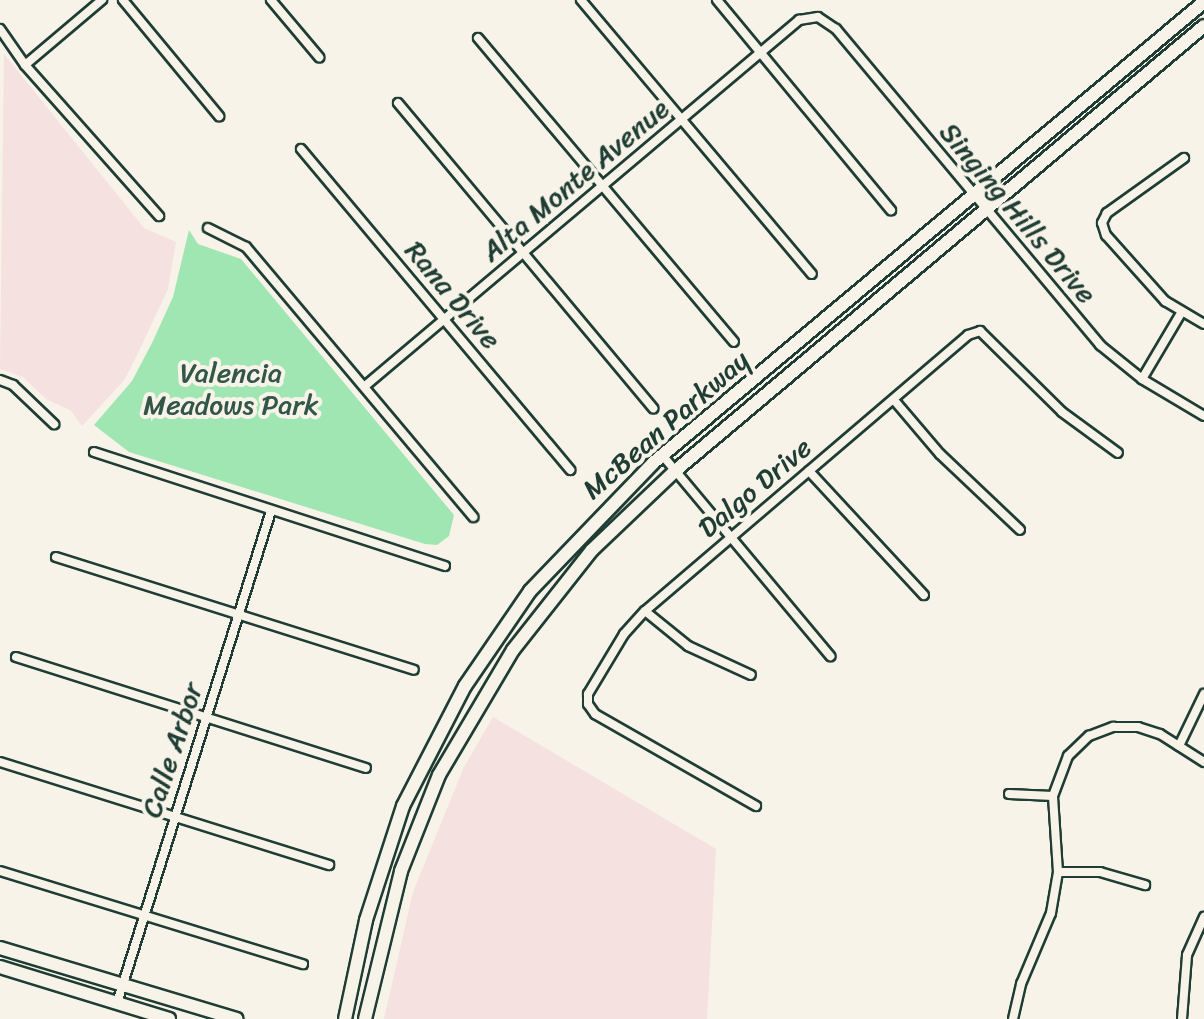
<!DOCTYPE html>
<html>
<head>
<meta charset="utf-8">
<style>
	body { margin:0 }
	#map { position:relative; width:1204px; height:1019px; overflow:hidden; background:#f7f3e8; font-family:Sriracha,sans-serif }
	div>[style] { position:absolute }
	.built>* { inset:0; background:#f5e1df }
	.green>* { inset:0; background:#a0e6b2 }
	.roads { filter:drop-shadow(2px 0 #1f3d34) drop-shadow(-2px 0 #1f3d34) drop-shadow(0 2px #1f3d34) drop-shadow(0 -2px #1f3d34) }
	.minor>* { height:8px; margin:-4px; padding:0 4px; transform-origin:4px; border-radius:4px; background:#f7f3e8 }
	.secondary>* { height:12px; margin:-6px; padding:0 6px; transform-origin:6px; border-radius:6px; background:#f7f3e8 }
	span { translate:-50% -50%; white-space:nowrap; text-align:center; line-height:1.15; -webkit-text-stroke:8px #f7f3e8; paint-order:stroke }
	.street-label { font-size:28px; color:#1f3d34 }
	.park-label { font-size:28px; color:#325647 }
</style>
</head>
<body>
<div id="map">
	<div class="built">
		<div style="clip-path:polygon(4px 54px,144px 228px,176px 242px,168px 289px,139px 351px,125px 379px,82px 426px,70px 410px,46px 399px,23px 377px,0 369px)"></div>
		<div style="clip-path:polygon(493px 717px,716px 849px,707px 1019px,384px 1019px,413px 892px,464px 767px)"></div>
	</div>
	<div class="green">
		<div style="clip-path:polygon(189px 230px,198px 244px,241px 259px,454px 515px,449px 536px,437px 545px,425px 544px,129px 452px,94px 425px,132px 381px,152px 343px,173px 297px)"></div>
	</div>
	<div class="roads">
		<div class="minor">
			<div style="left:123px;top:0;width:151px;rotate:50.4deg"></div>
			<div style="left:271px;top:0;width:75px;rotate:49.9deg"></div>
			<div style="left:581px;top:0;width:358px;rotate:49.9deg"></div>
			<div style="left:717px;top:0;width:273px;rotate:50.4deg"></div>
			<div style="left:0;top:29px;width:44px;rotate:55.2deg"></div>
			<div style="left:25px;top:65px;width:202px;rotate:48.4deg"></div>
			<div style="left:478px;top:38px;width:397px;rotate:49.9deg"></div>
			<div style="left:25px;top:65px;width:101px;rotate:-40.2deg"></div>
			<div style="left:398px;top:103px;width:398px;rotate:50.1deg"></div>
			<div style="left:301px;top:149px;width:419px;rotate:50deg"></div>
			<div style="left:1184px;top:158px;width:95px;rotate:144.5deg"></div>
			<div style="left:1107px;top:213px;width:11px;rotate:117deg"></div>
			<div style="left:1102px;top:223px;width:13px;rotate:72deg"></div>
			<div style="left:1106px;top:235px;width:89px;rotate:48.2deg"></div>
			<div style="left:1165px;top:301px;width:45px;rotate:30.5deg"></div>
			<div style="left:208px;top:228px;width:42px;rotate:26.6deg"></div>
			<div style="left:246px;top:247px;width:353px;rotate:49.9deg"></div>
			<div style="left:1142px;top:379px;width:77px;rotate:-59.4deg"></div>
			<div style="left:0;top:380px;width:14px;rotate:21deg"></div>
			<div style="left:13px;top:385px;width:57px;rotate:43.6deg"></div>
			<div style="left:365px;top:386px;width:568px;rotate:-40.14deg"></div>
			<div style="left:799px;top:20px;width:19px;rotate:-9deg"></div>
			<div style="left:818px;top:17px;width:22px;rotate:34deg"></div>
			<div style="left:836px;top:29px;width:412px;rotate:50.1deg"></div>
			<div style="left:1100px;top:345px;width:54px;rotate:39deg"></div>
			<div style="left:1142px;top:379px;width:72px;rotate:30.8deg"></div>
			<div style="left:894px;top:400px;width:71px;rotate:49.6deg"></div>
			<div style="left:940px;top:454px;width:110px;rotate:43.5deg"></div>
			<div style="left:94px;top:452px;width:369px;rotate:18deg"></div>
			<div style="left:663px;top:456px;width:261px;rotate:50.1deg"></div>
			<div style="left:809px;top:471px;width:169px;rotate:47.2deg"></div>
			<div style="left:56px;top:557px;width:375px;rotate:17.5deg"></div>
			<div style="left:645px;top:611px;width:55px;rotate:39.1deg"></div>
			<div style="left:688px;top:646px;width:69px;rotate:24.7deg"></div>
			<div style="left:16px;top:657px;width:367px;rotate:17.6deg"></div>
			<div style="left:1179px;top:746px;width:58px;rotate:-64.3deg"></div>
			<div style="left:0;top:762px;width:345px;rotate:17.4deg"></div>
			<div style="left:1009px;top:794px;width:44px;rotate:2.6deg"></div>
			<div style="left:756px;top:806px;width:185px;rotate:-150.3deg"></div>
			<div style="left:595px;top:714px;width:12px;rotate:-125deg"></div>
			<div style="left:588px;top:704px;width:10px;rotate:-90deg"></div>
			<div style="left:588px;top:694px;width:70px;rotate:-59deg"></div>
			<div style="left:624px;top:634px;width:31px;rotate:-48deg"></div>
			<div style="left:645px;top:611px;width:425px;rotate:-40.5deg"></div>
			<div style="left:968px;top:335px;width:13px;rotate:-18deg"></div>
			<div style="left:980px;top:331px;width:115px;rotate:44.6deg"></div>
			<div style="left:1062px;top:412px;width:69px;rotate:36.2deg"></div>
			<div style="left:0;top:871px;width:317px;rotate:17.1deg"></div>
			<div style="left:1058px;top:872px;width:42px"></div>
			<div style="left:1100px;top:872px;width:47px;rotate:16.1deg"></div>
			<div style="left:117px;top:1003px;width:516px;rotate:-72.62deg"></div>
			<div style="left:1013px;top:1019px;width:36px;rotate:-77deg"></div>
			<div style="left:1021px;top:984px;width:77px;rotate:-67.1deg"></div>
			<div style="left:1051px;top:913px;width:42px;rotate:-80.3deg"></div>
			<div style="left:1058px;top:872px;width:76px;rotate:-93.8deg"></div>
			<div style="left:1053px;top:796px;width:43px;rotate:-69.4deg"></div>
			<div style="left:1068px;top:756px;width:29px;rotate:-44deg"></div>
			<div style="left:1089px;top:736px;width:26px;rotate:-21deg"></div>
			<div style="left:1113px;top:727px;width:25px"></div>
			<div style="left:1138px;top:727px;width:23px;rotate:18deg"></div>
			<div style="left:1160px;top:734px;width:52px;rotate:32.5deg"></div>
			<div style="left:1182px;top:1019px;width:64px;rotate:-85.5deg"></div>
			<div style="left:1187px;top:955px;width:42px;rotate:-65.9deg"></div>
		</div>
		<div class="secondary">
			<div style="left:0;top:948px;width:247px;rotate:16.7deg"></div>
			<div style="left:0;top:967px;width:177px;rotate:17.1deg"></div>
			<div style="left:345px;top:1019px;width:101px;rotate:-78deg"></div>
			<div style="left:366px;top:920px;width:120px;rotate:-72deg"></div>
			<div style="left:403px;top:806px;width:135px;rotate:-62.7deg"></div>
			<div style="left:465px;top:686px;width:115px;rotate:-55.6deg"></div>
			<div style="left:530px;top:591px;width:178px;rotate:-46.1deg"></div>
			<div style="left:653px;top:463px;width:718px;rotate:-39.92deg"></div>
			<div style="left:365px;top:1019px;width:152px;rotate:-76.3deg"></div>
			<div style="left:401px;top:871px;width:103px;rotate:-68.4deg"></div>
			<div style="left:439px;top:775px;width:145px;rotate:-59.4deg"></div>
			<div style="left:513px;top:650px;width:127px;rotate:-51.7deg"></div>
			<div style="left:592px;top:550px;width:115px;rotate:-43.6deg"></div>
			<div style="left:675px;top:471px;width:691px;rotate:-40.07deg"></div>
		</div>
	</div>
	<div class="street-label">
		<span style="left:575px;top:180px;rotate:-40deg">Alta Monte Avenue</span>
		<span style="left:1018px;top:213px;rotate:50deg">Singing Hills Drive</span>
		<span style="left:453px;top:295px;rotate:50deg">Rana Drive</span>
		<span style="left:666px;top:425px;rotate:-41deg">McBean Parkway</span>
		<span style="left:755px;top:488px;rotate:-40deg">Dalgo Drive</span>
		<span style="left:172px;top:750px;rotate:-72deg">Calle Arbor</span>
	</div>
	<div class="park-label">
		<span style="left:231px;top:389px">Valencia<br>Meadows Park</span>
	</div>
</div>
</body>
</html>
